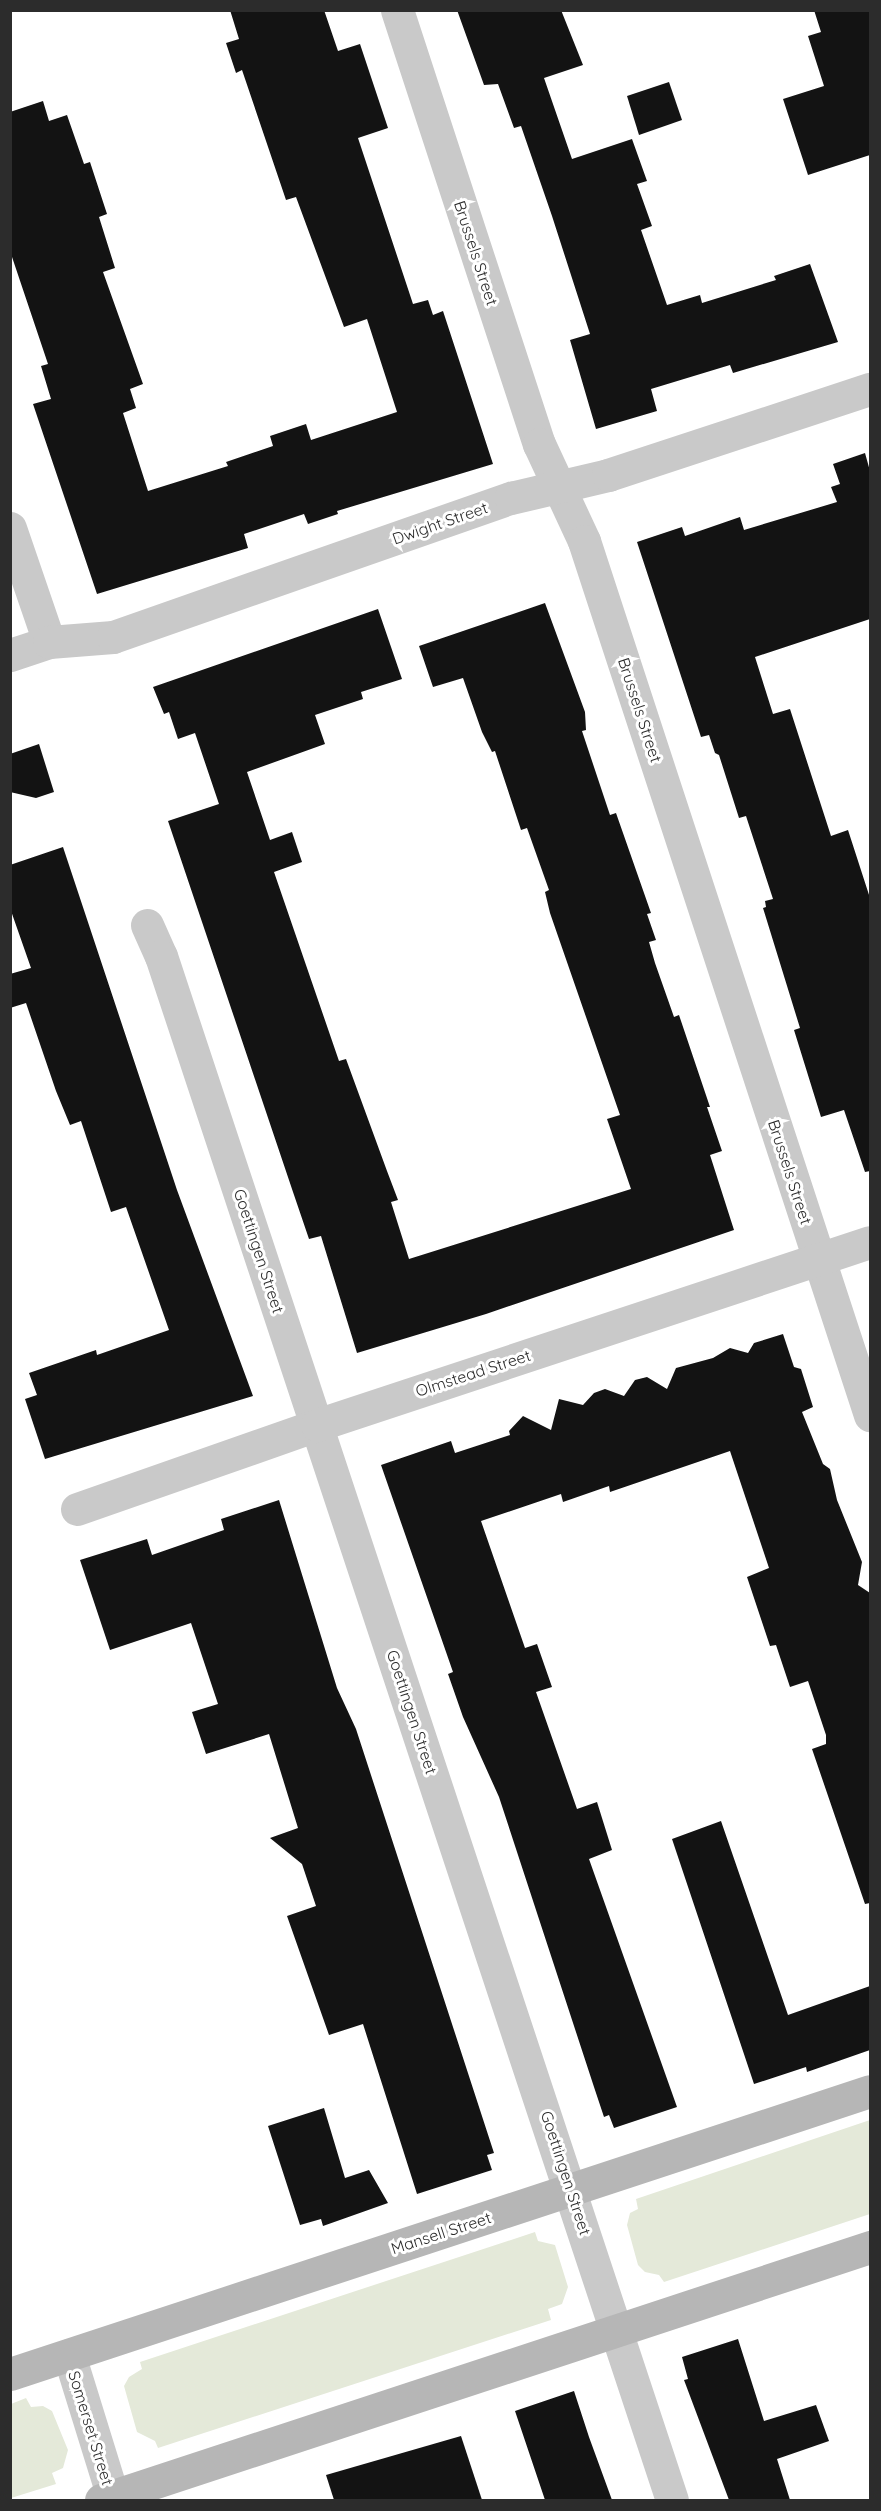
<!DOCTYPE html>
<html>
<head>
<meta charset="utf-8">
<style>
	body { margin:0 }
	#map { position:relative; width:881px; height:2511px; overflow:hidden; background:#fff; font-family:Quicksand,sans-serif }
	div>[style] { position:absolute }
	.green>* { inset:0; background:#e4e9d9 }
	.building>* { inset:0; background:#131313 }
	.street>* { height:33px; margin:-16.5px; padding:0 16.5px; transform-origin:16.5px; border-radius:16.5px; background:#c9c9c9 }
	.secondary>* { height:33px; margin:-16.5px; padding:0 16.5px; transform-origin:16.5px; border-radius:16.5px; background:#b6b6b6 }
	span { translate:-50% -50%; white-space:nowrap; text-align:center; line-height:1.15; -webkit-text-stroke:6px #fff; paint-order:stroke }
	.street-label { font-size:16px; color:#2c2c2c }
	.frame { position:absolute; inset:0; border:12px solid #2c2c2c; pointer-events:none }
</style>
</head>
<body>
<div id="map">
	<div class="green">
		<div style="clip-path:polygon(870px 2120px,870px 2214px,664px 2282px,659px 2275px,645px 2272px,638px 2265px,627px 2225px,630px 2213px,638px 2209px,636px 2199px)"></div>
		<div style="clip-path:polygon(535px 2232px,538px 2241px,555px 2245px,568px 2287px,562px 2304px,548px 2309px,551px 2320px,158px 2448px,155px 2441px,137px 2432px,124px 2386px,129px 2377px,142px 2369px,140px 2362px)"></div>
		<div style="clip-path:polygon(26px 2398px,31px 2407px,43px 2406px,52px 2411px,68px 2450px,63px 2468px,52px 2473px,56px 2484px,11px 2498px,11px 2404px)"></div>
	</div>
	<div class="building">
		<div style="clip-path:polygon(230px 10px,324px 10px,338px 51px,360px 44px,388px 128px,358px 138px,413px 304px,428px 300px,433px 315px,443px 311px,493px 464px,337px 511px,338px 514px,308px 524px,304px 514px,244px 534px,248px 548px,97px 594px,33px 404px,51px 399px,41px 366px,48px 364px,10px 251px,10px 112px,43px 101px,49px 121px,67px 115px,84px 164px,90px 162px,107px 214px,99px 217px,115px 268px,103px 272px,143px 384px,130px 389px,136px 408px,123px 413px,148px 491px,228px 466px,226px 462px,273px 446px,270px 436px,306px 424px,311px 440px,397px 412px,367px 319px,344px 327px,296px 197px,286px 200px,242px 70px,236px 73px,226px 43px,239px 39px)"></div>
		<div style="clip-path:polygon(457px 10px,561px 10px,583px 65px,544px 78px,572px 159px,632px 139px,647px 181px,637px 184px,652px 226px,641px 230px,667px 305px,700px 295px,702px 303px,776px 280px,774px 276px,810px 264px,838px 342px,733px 373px,730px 365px,651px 389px,657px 411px,596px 429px,570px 340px,590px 334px,552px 216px,521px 126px,514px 128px,498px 84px,484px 85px)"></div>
		<div style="clip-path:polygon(814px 10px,870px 10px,870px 155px,808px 175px,783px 99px,824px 86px,808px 36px,821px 32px)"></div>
		<div style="clip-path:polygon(669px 82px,682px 120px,639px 135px,627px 96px)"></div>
		<div style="clip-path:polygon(865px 453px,870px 471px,870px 619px,755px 657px,773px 714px,790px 709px,831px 836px,848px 830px,870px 898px,870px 1171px,865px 1172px,844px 1110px,821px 1117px,794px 1030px,800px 1028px,763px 908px,766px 907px,765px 901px,773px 899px,746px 816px,739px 818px,719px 755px,715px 753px,709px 735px,701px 737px,637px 542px,682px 527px,685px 536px,740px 517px,744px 530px,837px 502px,831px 487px,840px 484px,833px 464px)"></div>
		<div style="clip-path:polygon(545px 603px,585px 712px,586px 730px,582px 731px,610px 815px,616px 813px,651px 913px,647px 914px,656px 940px,649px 942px,655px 963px,674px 1017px,679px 1015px,710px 1107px,707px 1107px,722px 1151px,710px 1155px,734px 1230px,486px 1314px,357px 1353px,321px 1236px,309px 1239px,293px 1192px,168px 821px,219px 804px,195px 733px,178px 739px,169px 712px,164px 714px,153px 687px,378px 609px,402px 679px,361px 692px,363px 699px,315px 715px,325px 744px,247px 772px,270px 840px,292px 832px,302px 862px,274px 872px,339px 1061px,346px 1059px,387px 1171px,398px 1200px,391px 1202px,409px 1259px,631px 1189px,607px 1119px,620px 1115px,550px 913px,545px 892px,549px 890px,527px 828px,521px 830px,495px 751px,492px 752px,482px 732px,463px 678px,433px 687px,419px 646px)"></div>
		<div style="clip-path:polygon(39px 744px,54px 792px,36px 798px,10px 792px,10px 754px)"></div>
		<div style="clip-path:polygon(63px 847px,177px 1190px,253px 1396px,45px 1459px,25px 1399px,37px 1395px,29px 1373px,96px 1350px,97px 1355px,169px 1330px,126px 1207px,111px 1212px,81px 1121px,70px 1125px,56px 1091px,26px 1003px,10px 1008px,10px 974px,31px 968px,10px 908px,10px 865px)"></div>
		<div style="clip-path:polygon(783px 1334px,794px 1367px,801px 1369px,813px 1407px,802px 1412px,823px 1464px,830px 1469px,837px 1500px,862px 1562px,858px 1585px,870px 1593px,870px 1903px,865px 1904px,812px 1749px,826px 1744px,826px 1735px,808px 1681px,790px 1687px,776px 1645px,770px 1646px,747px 1577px,769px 1568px,730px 1451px,610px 1492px,609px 1486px,563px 1502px,561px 1494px,481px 1521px,525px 1648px,537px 1644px,552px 1687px,536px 1692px,577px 1809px,597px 1802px,612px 1850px,589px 1859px,677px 2107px,614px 2128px,609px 2115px,604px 2117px,594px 2087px,499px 1797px,463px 1717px,448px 1674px,453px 1672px,381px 1465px,451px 1441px,455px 1453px,510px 1435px,509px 1431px,523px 1416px,551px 1430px,559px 1399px,583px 1405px,594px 1393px,605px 1389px,624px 1396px,635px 1380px,647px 1377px,667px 1389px,676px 1368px,713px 1358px,730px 1348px,748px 1353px,754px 1343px)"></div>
		<div style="clip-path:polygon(279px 1500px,337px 1688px,356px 1729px,494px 2153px,487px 2155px,492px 2170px,417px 2194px,363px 2024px,329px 2035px,287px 1916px,316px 1906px,302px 1864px,270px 1838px,298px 1828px,269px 1734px,206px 1754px,192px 1712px,218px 1704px,191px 1623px,110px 1650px,80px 1560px,147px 1539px,152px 1555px,224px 1530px,221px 1519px)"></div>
		<div style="clip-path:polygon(721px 1821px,788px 2015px,870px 1986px,870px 2050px,807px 2072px,806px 2067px,754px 2084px,672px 1839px)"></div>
		<div style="clip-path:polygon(324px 2108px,345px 2178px,369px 2170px,388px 2203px,323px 2226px,321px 2219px,300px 2225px,268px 2126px)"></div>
		<div style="clip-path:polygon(738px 2339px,764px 2421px,816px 2405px,829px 2441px,777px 2459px,790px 2500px,729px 2500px,684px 2380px,688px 2379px,682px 2357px)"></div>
		<div style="clip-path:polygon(574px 2391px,589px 2437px,612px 2500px,545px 2500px,515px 2411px)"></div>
		<div style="clip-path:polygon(461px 2436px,482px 2500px,334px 2500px,326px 2475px)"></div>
	</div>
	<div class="street">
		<div style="left:397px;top:10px;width:457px;rotate:71.9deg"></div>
		<div style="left:539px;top:444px;width:107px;rotate:65.1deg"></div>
		<div style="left:584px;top:541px;width:920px;rotate:71.88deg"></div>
		<div style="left:10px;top:528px;width:120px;rotate:71.1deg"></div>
		<div style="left:10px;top:655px;width:41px;rotate:-18.4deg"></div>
		<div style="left:49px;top:642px;width:64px;rotate:-4.5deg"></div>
		<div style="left:113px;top:637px;width:422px;rotate:-19.3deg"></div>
		<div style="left:511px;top:498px;width:100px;rotate:-13.3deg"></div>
		<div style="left:608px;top:475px;width:276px;rotate:-18.2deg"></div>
		<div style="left:147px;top:925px;width:34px;rotate:66deg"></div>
		<div style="left:161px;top:956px;width:1626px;rotate:71.69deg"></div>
		<div style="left:77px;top:1509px;width:254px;rotate:-19.3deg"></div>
		<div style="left:317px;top:1425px;width:582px;rotate:-18.31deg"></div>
		<div style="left:69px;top:2355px;width:152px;rotate:72.8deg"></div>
	</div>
	<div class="secondary">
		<div style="left:10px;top:2374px;width:905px;rotate:-18.21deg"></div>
		<div style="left:101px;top:2500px;width:810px;rotate:-18.21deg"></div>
	</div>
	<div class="street-label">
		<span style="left:476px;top:253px;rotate:72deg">Brussels Street</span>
		<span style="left:440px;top:523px;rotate:-19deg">Dwight Street</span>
		<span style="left:640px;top:710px;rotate:72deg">Brussels Street</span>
		<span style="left:790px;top:1172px;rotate:72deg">Brussels Street</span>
		<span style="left:259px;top:1251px;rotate:72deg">Goettingen Street</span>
		<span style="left:473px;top:1373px;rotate:-18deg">Olmstead Street</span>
		<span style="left:412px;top:1712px;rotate:72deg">Goettingen Street</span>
		<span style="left:566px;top:2173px;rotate:72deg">Goettingen Street</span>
		<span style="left:441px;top:2233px;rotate:-18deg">Mansell Street</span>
		<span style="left:91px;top:2428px;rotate:73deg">Somerset Street</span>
	</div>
	<div class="frame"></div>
</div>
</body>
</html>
